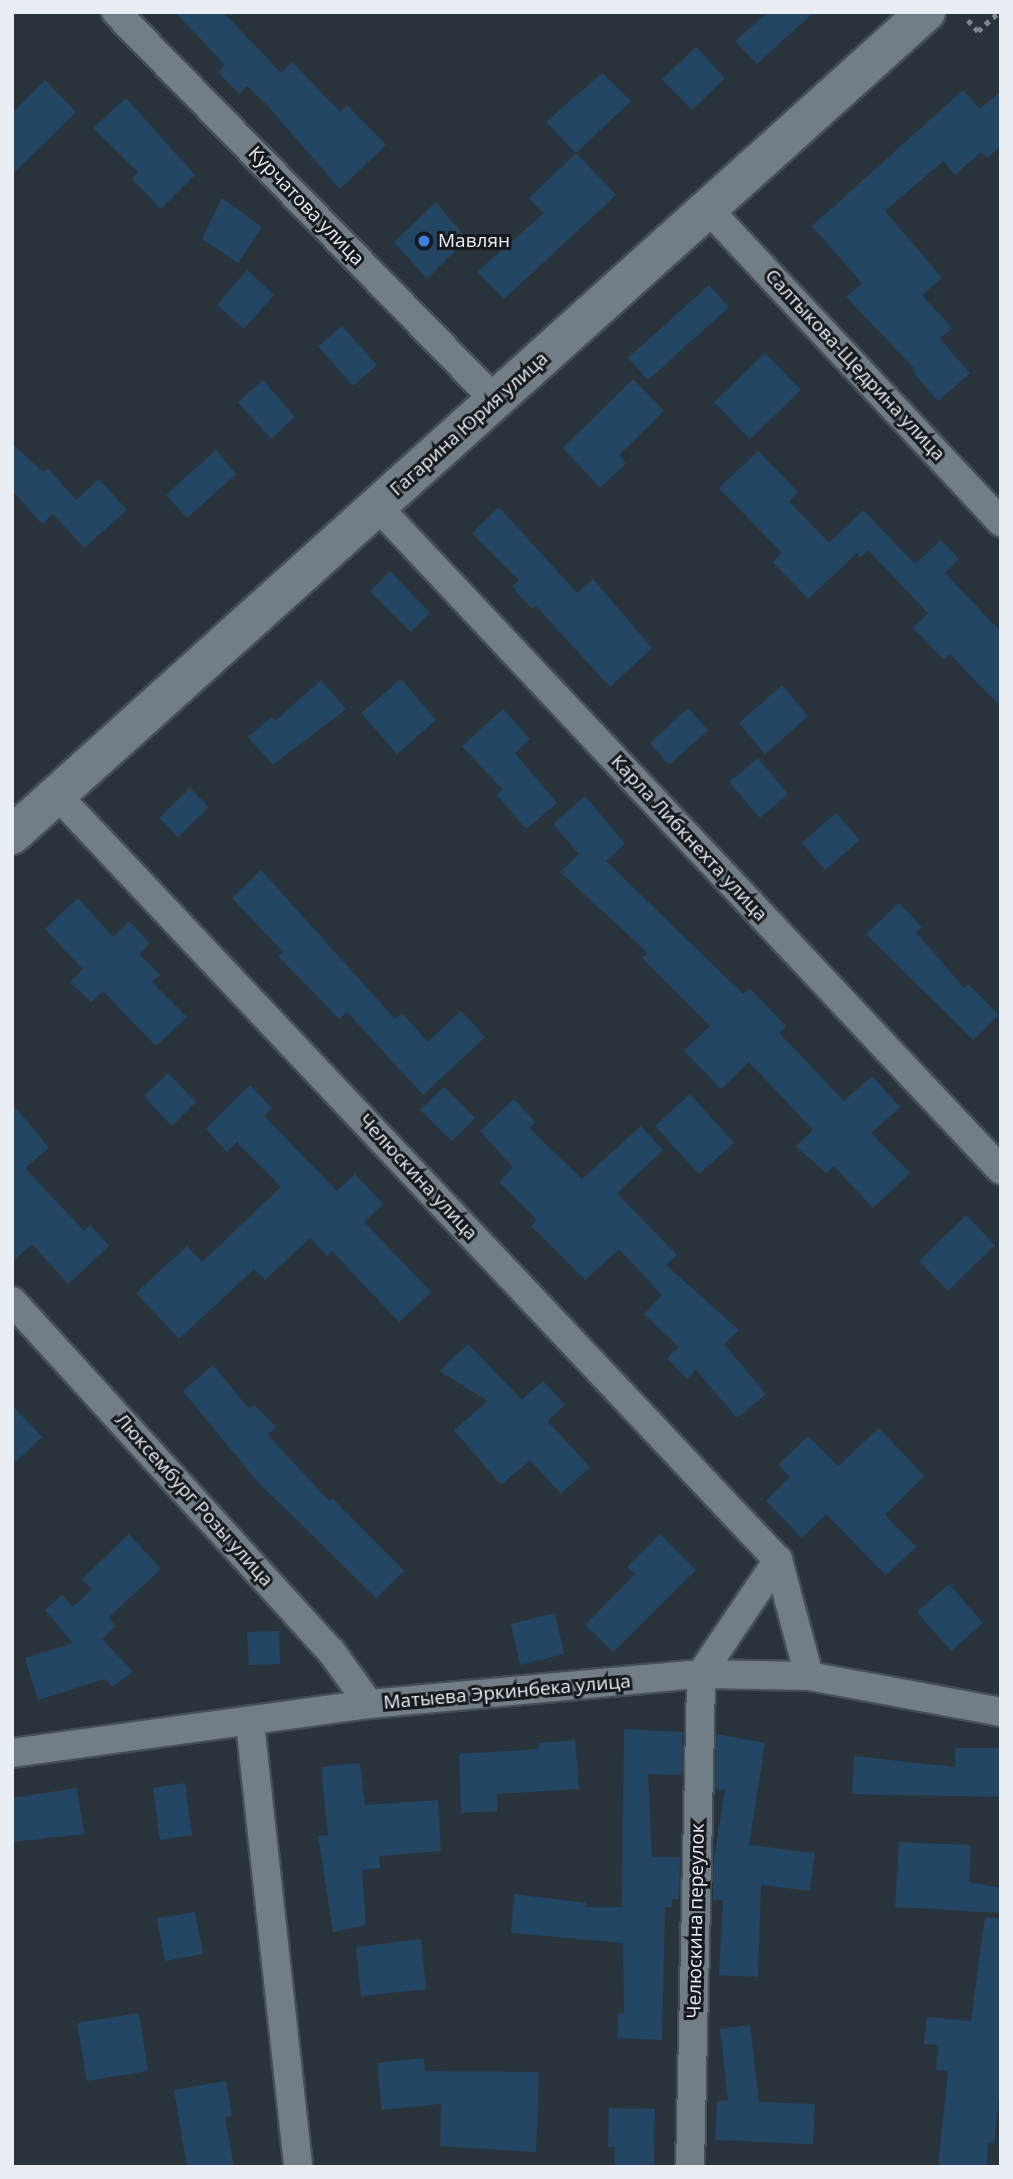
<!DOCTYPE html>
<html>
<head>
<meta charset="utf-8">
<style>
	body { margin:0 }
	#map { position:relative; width:1013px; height:2179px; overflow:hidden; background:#29333c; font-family:"Open Sans",sans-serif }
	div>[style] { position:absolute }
	.building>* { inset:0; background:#234665 }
	.path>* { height:4.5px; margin-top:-2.25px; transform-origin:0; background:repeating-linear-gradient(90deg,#7f878f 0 5px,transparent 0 10px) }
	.roads { filter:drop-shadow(2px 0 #454e55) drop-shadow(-2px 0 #454e55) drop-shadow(0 2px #454e55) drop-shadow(0 -2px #454e55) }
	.minor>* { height:28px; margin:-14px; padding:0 14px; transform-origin:14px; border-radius:14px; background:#717d87 }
	.secondary>* { height:38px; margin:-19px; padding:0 19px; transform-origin:19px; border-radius:19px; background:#717d87 }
	.dots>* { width:19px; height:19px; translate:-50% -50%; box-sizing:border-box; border:4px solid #161a1e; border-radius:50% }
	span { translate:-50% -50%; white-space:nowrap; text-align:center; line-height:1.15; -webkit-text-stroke:6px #161a1e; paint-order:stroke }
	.street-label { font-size:19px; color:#e8eef4 }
	.poi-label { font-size:19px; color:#e8eef4 }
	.left { translate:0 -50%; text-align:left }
	.frame { position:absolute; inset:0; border:14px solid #e8eef4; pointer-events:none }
</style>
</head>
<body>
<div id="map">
	<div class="building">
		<div style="clip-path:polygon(175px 12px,223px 12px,281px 73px,292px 62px,340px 112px,347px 105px,386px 145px,340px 189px,266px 104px,247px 86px,239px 94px,218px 72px,225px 65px)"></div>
		<div style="clip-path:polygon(769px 12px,814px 12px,757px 64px,735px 41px)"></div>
		<div style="clip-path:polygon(696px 47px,725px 78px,692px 110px,662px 79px)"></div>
		<div style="clip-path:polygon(602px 73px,631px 101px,576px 153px,546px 122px)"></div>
		<div style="clip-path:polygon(45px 80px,76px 112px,12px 175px,12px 113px)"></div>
		<div style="clip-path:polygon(963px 90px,980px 109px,1001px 91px,1001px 146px,987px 158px,981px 152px,955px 175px,943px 161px,885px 211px,942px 278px,922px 295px,952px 328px,940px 339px,970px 373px,938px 401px,912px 371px,915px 369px,846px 297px,862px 283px,812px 226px)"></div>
		<div style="clip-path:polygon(126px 98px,195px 175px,161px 209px,132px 179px,138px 172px,93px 128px)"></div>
		<div style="clip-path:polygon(576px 153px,616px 195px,504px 299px,477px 272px,544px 213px,529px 198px)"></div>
		<div style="clip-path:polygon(222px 198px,262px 227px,238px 263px,202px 239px)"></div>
		<div style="clip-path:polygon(436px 202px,467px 239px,427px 279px,394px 242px)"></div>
		<div style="clip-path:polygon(247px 270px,274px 295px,244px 329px,217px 305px)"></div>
		<div style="clip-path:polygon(709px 285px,729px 307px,648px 380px,628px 358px)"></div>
		<div style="clip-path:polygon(342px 326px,377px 365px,353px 386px,318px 346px)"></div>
		<div style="clip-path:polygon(765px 353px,801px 390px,750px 439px,714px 402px)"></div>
		<div style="clip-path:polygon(633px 379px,664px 411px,619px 455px,626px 463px,600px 488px,563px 448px)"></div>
		<div style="clip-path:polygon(263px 380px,295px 417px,271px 439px,238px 402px)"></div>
		<div style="clip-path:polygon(12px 444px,43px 472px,48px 468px,76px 500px,99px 479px,127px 510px,84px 548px,53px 514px,42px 524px,12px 490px)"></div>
		<div style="clip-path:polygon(216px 450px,236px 474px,187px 518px,166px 495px)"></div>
		<div style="clip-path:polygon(758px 451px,798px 492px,789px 501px,829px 543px,863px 510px,915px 564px,941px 540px,959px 559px,945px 573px,1001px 632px,1001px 707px,950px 654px,944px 660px,913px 628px,928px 613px,868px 550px,861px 557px,857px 553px,808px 599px,773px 562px,782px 553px,719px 488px)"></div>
		<div style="clip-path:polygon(499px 507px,577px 593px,593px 579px,652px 648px,610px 687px,536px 606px,532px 609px,512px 587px,519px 580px,472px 533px)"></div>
		<div style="clip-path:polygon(390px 571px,430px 613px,411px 632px,370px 591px)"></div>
		<div style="clip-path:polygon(401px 679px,436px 720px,397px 754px,361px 713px)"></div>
		<div style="clip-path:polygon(321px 680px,346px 709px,273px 765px,248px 737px,272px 717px,275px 721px)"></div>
		<div style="clip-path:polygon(782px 685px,808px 716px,765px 754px,739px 723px)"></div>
		<div style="clip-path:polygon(688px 708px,708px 730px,669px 765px,650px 743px)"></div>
		<div style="clip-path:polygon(503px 709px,530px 739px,515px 753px,557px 803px,526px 829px,497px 795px,503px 790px,462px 746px)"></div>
		<div style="clip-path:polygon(758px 758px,788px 794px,760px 818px,729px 782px)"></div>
		<div style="clip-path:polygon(190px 788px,209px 807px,178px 837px,159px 818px)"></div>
		<div style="clip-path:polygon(585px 796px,625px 844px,606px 861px,743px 994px,749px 988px,786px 1026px,779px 1033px,844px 1101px,872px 1076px,900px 1107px,871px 1133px,910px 1173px,873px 1208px,834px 1166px,826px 1173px,796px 1146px,813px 1130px,749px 1062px,721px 1089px,684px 1051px,710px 1026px,642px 958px,648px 953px,560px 872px,579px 854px,553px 824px)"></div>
		<div style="clip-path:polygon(836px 813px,860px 840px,825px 870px,802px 843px)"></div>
		<div style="clip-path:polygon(261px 870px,395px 1019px,402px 1013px,428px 1042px,461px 1011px,485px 1037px,423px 1095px,347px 1012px,339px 1019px,278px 956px,283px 952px,232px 898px)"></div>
		<div style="clip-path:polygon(78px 898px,113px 937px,129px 921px,150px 943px,139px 954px,160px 975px,152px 982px,187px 1017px,156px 1046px,103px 991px,91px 1002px,70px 982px,83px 969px,45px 929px)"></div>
		<div style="clip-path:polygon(899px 903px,922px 927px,916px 932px,964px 988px,968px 984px,999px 1015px,973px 1040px,866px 934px)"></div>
		<div style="clip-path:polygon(168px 1073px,196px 1102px,172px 1126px,144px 1096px)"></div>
		<div style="clip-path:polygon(250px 1085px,272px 1108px,264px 1116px,337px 1191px,355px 1174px,383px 1204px,364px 1222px,431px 1292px,399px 1322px,332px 1251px,327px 1256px,310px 1238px,265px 1280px,254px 1269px,179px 1339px,136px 1293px,187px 1246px,202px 1262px,281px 1187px,237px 1142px,227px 1152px,206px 1129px)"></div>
		<div style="clip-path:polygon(444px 1087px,475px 1118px,452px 1141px,420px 1110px)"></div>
		<div style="clip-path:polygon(690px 1094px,734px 1143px,699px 1174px,655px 1126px)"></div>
		<div style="clip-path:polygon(514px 1099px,535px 1122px,529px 1128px,582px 1179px,641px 1126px,663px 1150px,617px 1193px,677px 1255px,666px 1265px,739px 1330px,724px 1344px,766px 1394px,737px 1418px,696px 1370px,687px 1379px,667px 1358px,679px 1347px,644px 1314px,662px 1295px,619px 1249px,585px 1280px,531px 1226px,537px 1220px,499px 1182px,513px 1167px,480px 1131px)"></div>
		<div style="clip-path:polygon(12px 1103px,49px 1148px,25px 1168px,84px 1231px,90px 1225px,109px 1246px,68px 1284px,32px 1244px,12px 1262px)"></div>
		<div style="clip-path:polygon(966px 1215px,995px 1245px,948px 1291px,919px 1261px)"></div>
		<div style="clip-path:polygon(468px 1344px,522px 1400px,543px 1381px,565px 1405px,547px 1421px,590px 1467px,561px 1494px,530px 1460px,501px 1485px,454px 1430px,488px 1401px,439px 1371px)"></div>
		<div style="clip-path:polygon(213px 1365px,249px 1409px,254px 1405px,276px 1427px,268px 1435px,330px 1502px,333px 1499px,404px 1571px,376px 1598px,256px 1480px,183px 1391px)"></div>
		<div style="clip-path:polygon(12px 1405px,42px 1437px,12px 1465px)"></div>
		<div style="clip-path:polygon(879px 1428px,924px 1476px,885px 1515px,916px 1547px,886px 1575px,826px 1514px,802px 1538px,766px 1501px,790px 1477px,778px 1465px,808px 1436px,838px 1466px)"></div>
		<div style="clip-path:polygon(129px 1534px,161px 1569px,109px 1617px,115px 1626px,102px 1639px,133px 1672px,112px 1687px,105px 1679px,38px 1700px,25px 1658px,73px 1643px,45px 1610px,62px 1595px,73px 1607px,92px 1589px,82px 1579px)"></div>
		<div style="clip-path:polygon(660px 1534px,696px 1570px,613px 1652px,585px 1625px,635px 1574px,627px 1567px)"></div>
		<div style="clip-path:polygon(949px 1584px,983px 1623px,951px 1651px,917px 1612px)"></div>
		<div style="clip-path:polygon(555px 1613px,564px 1654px,520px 1665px,511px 1624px)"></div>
		<div style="clip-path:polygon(279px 1631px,280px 1664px,249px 1665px,247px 1632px)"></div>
		<div style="clip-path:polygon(624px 1729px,683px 1732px,682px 1775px,648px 1774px,652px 1857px,680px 1857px,679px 1899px,672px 1899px,672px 1907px,665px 1907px,662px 2040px,617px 2038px,618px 2013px,624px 2013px,623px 1943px,511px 1933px,514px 1894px,586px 1903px,586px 1907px,622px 1907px)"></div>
		<div style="clip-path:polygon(716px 1734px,765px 1743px,749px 1845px,815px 1853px,810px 1891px,761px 1885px,758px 1977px,719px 1975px,723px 1900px,713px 1900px,714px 1858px,725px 1790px,715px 1789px)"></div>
		<div style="clip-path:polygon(575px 1740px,579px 1789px,497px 1794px,497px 1811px,461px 1813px,459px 1754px,539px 1749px,539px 1743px)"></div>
		<div style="clip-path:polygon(955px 1748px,1001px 1748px,1001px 1797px,852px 1794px,854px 1756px,955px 1767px)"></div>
		<div style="clip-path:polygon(360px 1763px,365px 1805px,438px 1800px,441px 1851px,379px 1856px,380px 1868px,362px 1870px,366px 1925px,333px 1932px,318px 1836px,328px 1835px,321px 1767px)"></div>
		<div style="clip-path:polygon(185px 1783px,192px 1835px,160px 1840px,153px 1788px)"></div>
		<div style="clip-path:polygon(77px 1788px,84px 1834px,12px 1842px,12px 1798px)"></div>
		<div style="clip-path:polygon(899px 1842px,971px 1845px,969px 1882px,1001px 1888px,1001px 1913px,895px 1907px)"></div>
		<div style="clip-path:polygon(195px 1912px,203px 1954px,165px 1961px,157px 1918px)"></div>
		<div style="clip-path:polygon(985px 1917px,1001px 1918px,1001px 2079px,994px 2144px,988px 2143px,987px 2167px,938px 2167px,948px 2071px,936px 2070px,938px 2045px,924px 2044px,927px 2017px,971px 2021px)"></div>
		<div style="clip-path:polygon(421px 1939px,426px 1989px,361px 1996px,356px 1947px)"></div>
		<div style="clip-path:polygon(139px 2013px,148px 2071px,87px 2081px,77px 2023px)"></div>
		<div style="clip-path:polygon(750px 2025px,759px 2102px,815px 2104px,813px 2144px,715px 2140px,717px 2101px,728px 2101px,720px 2029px)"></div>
		<div style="clip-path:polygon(424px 2058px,425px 2071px,539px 2072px,536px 2152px,440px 2146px,441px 2104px,382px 2110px,377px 2063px)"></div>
		<div style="clip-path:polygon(226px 2081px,232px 2116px,225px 2117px,234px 2167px,187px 2167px,174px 2090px)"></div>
		<div style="clip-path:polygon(609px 2108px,655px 2109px,654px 2167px,615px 2167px,615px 2147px,608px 2147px)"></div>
	</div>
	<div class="path">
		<div style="left:968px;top:20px;width:15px;rotate:48deg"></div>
		<div style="left:978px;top:31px;width:28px;rotate:-42deg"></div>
	</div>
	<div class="roads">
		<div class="minor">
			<div style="left:116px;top:12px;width:544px;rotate:45.67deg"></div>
			<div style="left:708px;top:209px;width:429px;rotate:46.9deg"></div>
			<div style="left:377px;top:506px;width:911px;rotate:46.78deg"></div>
			<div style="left:57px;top:795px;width:1051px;rotate:46.7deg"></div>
			<div style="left:778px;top:1560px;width:120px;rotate:75deg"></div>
			<div style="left:12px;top:1301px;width:474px;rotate:47.7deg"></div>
			<div style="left:331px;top:1651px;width:65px;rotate:54.4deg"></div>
			<div style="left:250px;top:1723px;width:447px;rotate:83.8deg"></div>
			<div style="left:12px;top:1753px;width:360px;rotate:-7.8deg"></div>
			<div style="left:369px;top:1704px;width:333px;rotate:-5.2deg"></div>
			<div style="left:701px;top:1674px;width:108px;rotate:1.1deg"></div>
			<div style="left:809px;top:1676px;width:195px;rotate:10.6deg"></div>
			<div style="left:690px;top:2167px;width:493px;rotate:-88.7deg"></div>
			<div style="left:701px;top:1674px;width:138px;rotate:-56deg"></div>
		</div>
		<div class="secondary">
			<div style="left:12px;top:835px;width:1230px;rotate:-42deg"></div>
		</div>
	</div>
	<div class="dots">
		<div style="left:424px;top:241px;background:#3f7fe0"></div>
	</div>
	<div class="street-label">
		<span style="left:306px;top:206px;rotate:46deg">Курчатова улица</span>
		<span style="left:855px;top:365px;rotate:47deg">Салтыкова-Щедрина улица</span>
		<span style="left:469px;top:424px;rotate:-42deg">Гагарина Юрия улица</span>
		<span style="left:689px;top:838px;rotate:47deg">Карла Либкнехта улица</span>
		<span style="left:418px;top:1177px;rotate:47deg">Челюскина улица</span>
		<span style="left:194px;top:1500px;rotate:48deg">Люксембург Розы улица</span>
		<span style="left:507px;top:1692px;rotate:-5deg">Матыева Эркинбека улица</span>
		<span style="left:696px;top:1921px;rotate:-89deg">Челюскина переулок</span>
	</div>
	<div class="poi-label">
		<span class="left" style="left:438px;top:241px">Мавлян</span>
	</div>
	<div class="frame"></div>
</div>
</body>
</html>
